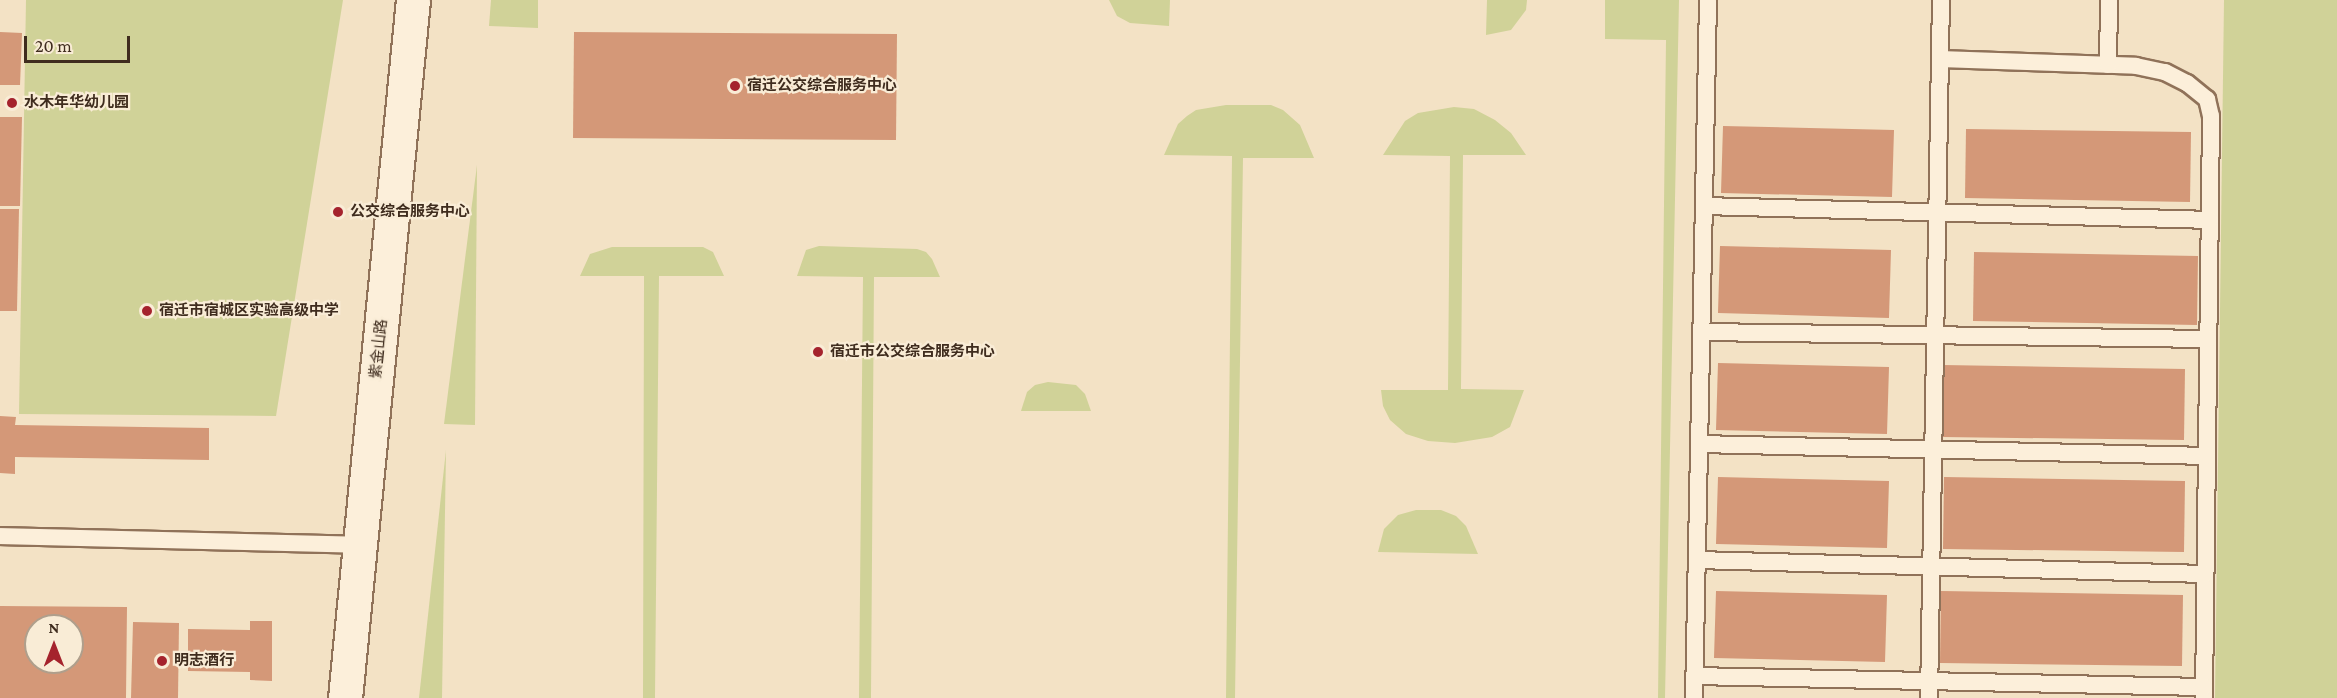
<!DOCTYPE html>
<html>
<head>
<meta charset="utf-8">
<style>
	body { margin:0 }
	#map { position:relative; width:2337px; height:698px; overflow:hidden; background:#f3e2c5; font-family:"Crimson Pro","Noto Sans SC",serif }
	div>[style] { position:absolute }
	.green>* { inset:0; background:#d0d298 }
	.building>* { inset:0; background:#d49878 }
	.roads { filter:drop-shadow(2px 0 #907259) drop-shadow(-2px 0 #907259) drop-shadow(0 2px #907259) drop-shadow(0 -2px #907259) }
	.service>* { height:16px; margin:-8px; padding:0 8px; transform-origin:8px; border-radius:8px; background:#fcefda }
	.tertiary>* { height:33px; margin:-16.5px; padding:0 16.5px; transform-origin:16.5px; border-radius:16.5px; background:#fcefda }
	.dots>* { width:16px; height:16px; translate:-50% -50%; box-sizing:border-box; border:3px solid #f9ecd6; border-radius:50% }
	span { translate:-50% -50%; white-space:nowrap; text-align:center; line-height:1.15; -webkit-text-stroke:4.5px #f9ecd6; paint-order:stroke }
	.poi-label { font-size:15px; color:#3f2c1e; font-weight:700 }
	.left { translate:0 -50%; text-align:left }
	.street-label { font-size:15px; color:#3f2c1e }
	.north { position:absolute; left:24px; top:614px; width:60px; height:60px; box-sizing:border-box; background:#f9ecd6; border:2px solid #af9f8c; border-radius:50%; rotate:0deg; font-size:16px; font-weight:700; line-height:24px; text-align:center; color:#3f2c1e }
	.north::after { content:''; display:block; margin:auto; width:21px; height:27px; background:#a5232d; clip-path:polygon(50% 0,100% 100%,50% 72%,0 100%) }
	.scale { position:absolute; left:24px; top:36px; width:106px; height:27px; box-sizing:border-box; border:3px solid #3f2c1e; border-top:0; padding-left:8px; font-size:18px; line-height:21px; white-space:nowrap; color:#3f2c1e; -webkit-text-stroke:4px #f9ecd6; paint-order:stroke }
</style>
</head>
<body>
<div id="map">
	<div class="green">
		<div style="clip-path:polygon(26px 0,343px 0,276px 416px,19px 414px)"></div>
		<div style="clip-path:polygon(491px 0,538px 0,538px 28px,489px 26px)"></div>
		<div style="clip-path:polygon(1109px 0,1170px 0,1169px 26px,1130px 23px,1117px 16px)"></div>
		<div style="clip-path:polygon(1487px 0,1527px 0,1526px 10px,1511px 30px,1486px 35px)"></div>
		<div style="clip-path:polygon(1605px 0,1679px 0,1665px 698px,1658px 698px,1666px 40px,1605px 39px)"></div>
		<div style="clip-path:polygon(2224px 0,2337px 0,2337px 698px,2215px 698px)"></div>
		<div style="clip-path:polygon(1226px 105px,1271px 105px,1283px 110px,1300px 125px,1314px 158px,1243px 158px,1235px 698px,1226px 698px,1232px 156px,1164px 155px,1178px 124px,1187px 116px,1196px 110px)"></div>
		<div style="clip-path:polygon(1454px 107px,1474px 109px,1495px 120px,1511px 133px,1526px 155px,1463px 155px,1461px 389px,1524px 390px,1510px 427px,1492px 437px,1455px 443px,1428px 441px,1406px 434px,1390px 420px,1383px 406px,1381px 390px,1448px 390px,1450px 156px,1383px 155px,1405px 121px,1418px 113px)"></div>
		<div style="clip-path:polygon(477px 165px,475px 425px,444px 424px)"></div>
		<div style="clip-path:polygon(819px 246px,917px 249px,926px 252px,932px 259px,940px 277px,874px 277px,871px 698px,859px 698px,863px 277px,797px 276px,806px 250px)"></div>
		<div style="clip-path:polygon(612px 247px,703px 247px,713px 252px,724px 276px,659px 276px,655px 698px,643px 698px,644px 276px,580px 276px,590px 254px)"></div>
		<div style="clip-path:polygon(1048px 382px,1076px 385px,1085px 394px,1091px 411px,1021px 411px,1027px 392px,1035px 385px)"></div>
		<div style="clip-path:polygon(446px 450px,442px 698px,419px 698px)"></div>
		<div style="clip-path:polygon(1416px 510px,1441px 510px,1456px 516px,1466px 526px,1478px 554px,1378px 552px,1384px 529px,1398px 515px)"></div>
	</div>
	<div class="building">
		<div style="clip-path:polygon(0 32px,22px 33px,20px 85px,0 85px)"></div>
		<div style="clip-path:polygon(574px 32px,897px 34px,896px 140px,573px 138px)"></div>
		<div style="clip-path:polygon(0 117px,22px 117px,20px 206px,0 206px)"></div>
		<div style="clip-path:polygon(1723px 126px,1894px 130px,1892px 197px,1721px 193px)"></div>
		<div style="clip-path:polygon(1966px 129px,2191px 132px,2190px 202px,1965px 198px)"></div>
		<div style="clip-path:polygon(0 209px,19px 209px,17px 311px,0 311px)"></div>
		<div style="clip-path:polygon(1720px 246px,1891px 250px,1889px 318px,1718px 313px)"></div>
		<div style="clip-path:polygon(1974px 252px,2198px 256px,2197px 325px,1973px 321px)"></div>
		<div style="clip-path:polygon(1718px 363px,1889px 367px,1887px 434px,1716px 430px)"></div>
		<div style="clip-path:polygon(1943px 365px,2185px 369px,2184px 440px,1942px 437px)"></div>
		<div style="clip-path:polygon(0 416px,16px 417px,15px 425px,209px 428px,209px 460px,15px 457px,15px 474px,0 473px)"></div>
		<div style="clip-path:polygon(1718px 477px,1889px 481px,1887px 548px,1716px 544px)"></div>
		<div style="clip-path:polygon(1944px 477px,2185px 481px,2184px 552px,1943px 549px)"></div>
		<div style="clip-path:polygon(1716px 591px,1887px 595px,1885px 662px,1714px 658px)"></div>
		<div style="clip-path:polygon(1941px 591px,2183px 595px,2182px 666px,1940px 663px)"></div>
		<div style="clip-path:polygon(evenodd,0 606px,127px 607px,126px 698px,0 698px,0 606px,36px 626px,72px 626px,72px 662px,36px 662px,36px 626px)"></div>
		<div style="clip-path:polygon(250px 621px,272px 621px,272px 681px,250px 680px,250px 672px,188px 671px,188px 629px,250px 630px)"></div>
		<div style="clip-path:polygon(133px 622px,179px 623px,178px 698px,131px 698px)"></div>
	</div>
	<div class="roads">
		<div class="service">
			<div style="left:1940px;top:59px;width:196px;rotate:2deg"></div>
			<div style="left:2136px;top:66px;width:30px;rotate:12deg"></div>
			<div style="left:2165px;top:72px;width:25px;rotate:27deg"></div>
			<div style="left:2187px;top:83px;width:26px;rotate:39deg"></div>
			<div style="left:2207px;top:99px;width:17px;rotate:77deg"></div>
			<div style="left:2211px;top:116px;width:582px;rotate:90.69deg"></div>
			<div style="left:2108px;top:65px;width:65px;rotate:-89.1deg"></div>
			<div style="left:1704px;top:206px;width:506px;rotate:1.58deg"></div>
			<div style="left:1701px;top:332px;width:507px;rotate:0.79deg"></div>
			<div style="left:1699px;top:444px;width:508px;rotate:1.35deg"></div>
			<div style="left:0;top:536px;width:360px;rotate:1.4deg"></div>
			<div style="left:1697px;top:560px;width:508px;rotate:1.58deg"></div>
			<div style="left:1694px;top:676px;width:510px;rotate:1.24deg"></div>
			<div style="left:1694px;top:698px;width:698px;rotate:-88.85deg"></div>
			<div style="left:1929px;top:698px;width:698px;rotate:-89.02deg"></div>
		</div>
		<div class="tertiary">
			<div style="left:345px;top:698px;width:701px;rotate:-84.44deg"></div>
		</div>
	</div>
	<div class="dots">
		<div style="left:735px;top:86px;background:#a5232d"></div>
		<div style="left:12px;top:103px;background:#a5232d"></div>
		<div style="left:338px;top:212px;background:#a5232d"></div>
		<div style="left:147px;top:311px;background:#a5232d"></div>
		<div style="left:818px;top:352px;background:#a5232d"></div>
		<div style="left:162px;top:661px;background:#a5232d"></div>
	</div>
	<div class="poi-label">
		<span class="left" style="left:747px;top:86px">宿迁公交综合服务中心</span>
		<span class="left" style="left:24px;top:103px">水木年华幼儿园</span>
		<span class="left" style="left:350px;top:212px">公交综合服务中心</span>
		<span class="left" style="left:159px;top:311px">宿迁市宿城区实验高级中学</span>
		<span class="left" style="left:830px;top:352px">宿迁市公交综合服务中心</span>
		<span class="left" style="left:174px;top:661px">明志酒行</span>
	</div>
	<div class="street-label">
		<span style="left:379px;top:349px;rotate:-84deg">紫金山路</span>
	</div>
	<div class="north">N</div>
	<div class="scale">20 m</div>
</div>
</body>
</html>
